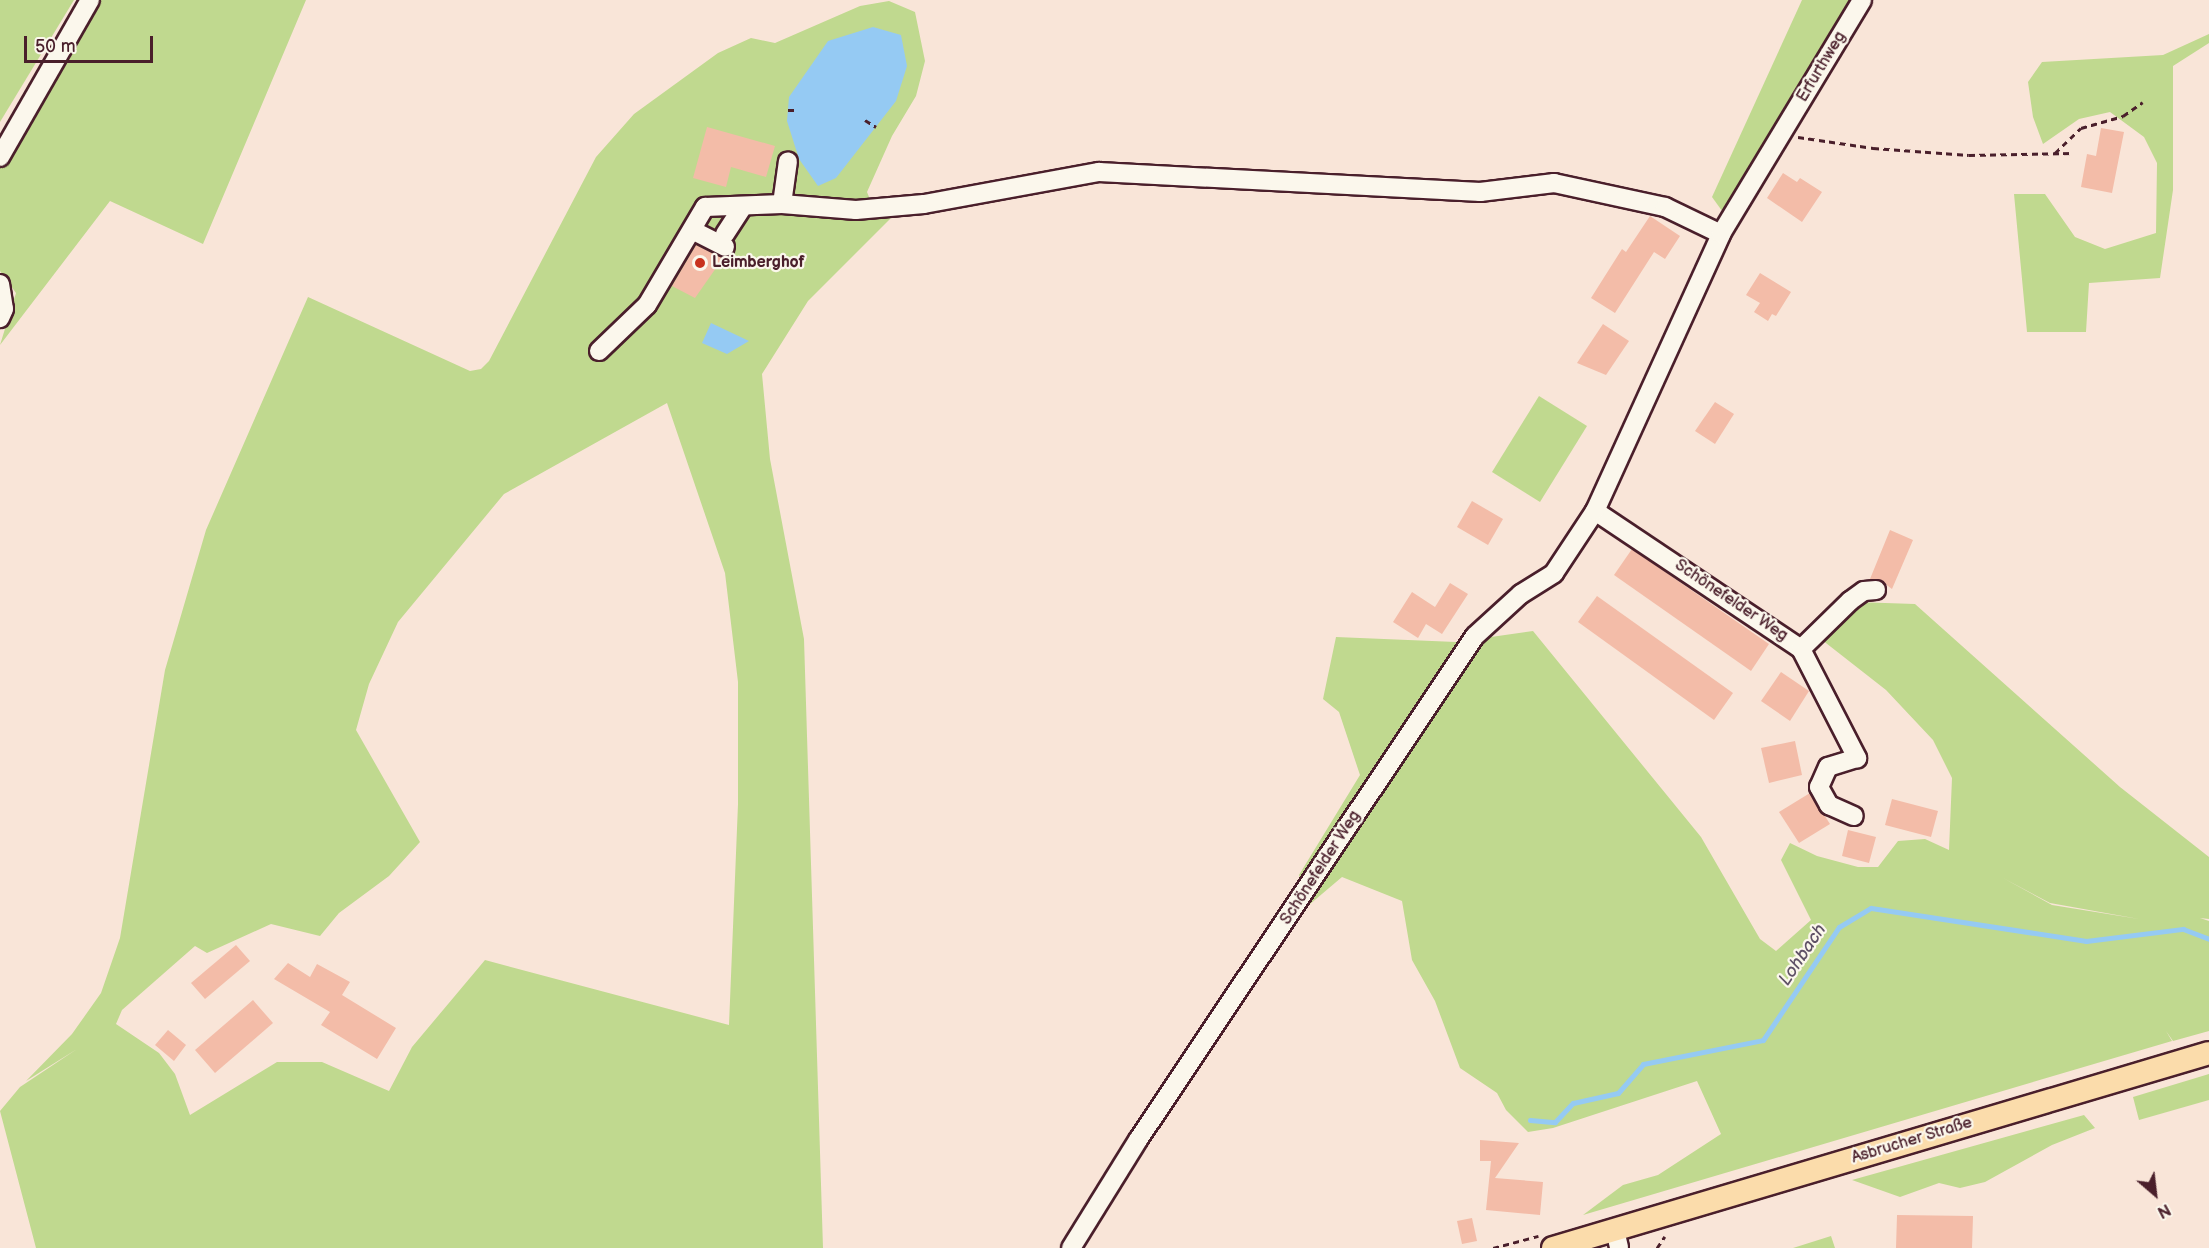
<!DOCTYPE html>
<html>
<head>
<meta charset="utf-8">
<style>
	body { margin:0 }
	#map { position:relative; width:2209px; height:1248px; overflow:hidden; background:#f9e5d8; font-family:"Balsamiq Sans",sans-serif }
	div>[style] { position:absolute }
	.green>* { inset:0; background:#c0d98f }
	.water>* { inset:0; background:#95caf3 }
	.stream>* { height:5px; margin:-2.5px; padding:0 2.5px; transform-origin:2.5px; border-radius:2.5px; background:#95caf3 }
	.building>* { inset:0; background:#f3bca8 }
	.path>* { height:3px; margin-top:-1.5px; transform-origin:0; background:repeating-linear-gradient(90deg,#4a1f2b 0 6px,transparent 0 10.5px) }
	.roads { filter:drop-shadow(2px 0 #4a1f2b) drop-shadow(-2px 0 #4a1f2b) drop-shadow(0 2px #4a1f2b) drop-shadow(0 -2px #4a1f2b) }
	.minor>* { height:18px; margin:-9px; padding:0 9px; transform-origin:9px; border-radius:9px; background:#fbf7ec }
	.major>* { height:22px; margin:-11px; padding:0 11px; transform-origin:11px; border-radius:11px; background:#fbdcab }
	.dots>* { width:16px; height:16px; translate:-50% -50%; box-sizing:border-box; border:3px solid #fbf7ec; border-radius:50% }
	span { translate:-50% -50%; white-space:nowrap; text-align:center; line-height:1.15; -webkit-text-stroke:4.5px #fbf7ec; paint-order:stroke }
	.street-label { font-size:16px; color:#4a1f2b }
	.poi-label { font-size:16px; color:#4a1f2b; font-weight:700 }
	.left { translate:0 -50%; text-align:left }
	.water-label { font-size:18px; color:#605267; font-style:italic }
	.north { position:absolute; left:2125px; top:1164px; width:60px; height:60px; -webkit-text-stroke:4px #fbf7ec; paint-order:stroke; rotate:152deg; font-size:16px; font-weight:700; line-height:24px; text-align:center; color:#4a1f2b }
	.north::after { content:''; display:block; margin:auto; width:21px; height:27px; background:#4a1f2b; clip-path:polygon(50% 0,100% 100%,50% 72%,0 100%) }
	.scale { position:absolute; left:24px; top:36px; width:129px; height:27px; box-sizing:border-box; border:3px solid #4a1f2b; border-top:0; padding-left:8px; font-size:18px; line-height:21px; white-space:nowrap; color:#4a1f2b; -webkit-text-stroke:4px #fbf7ec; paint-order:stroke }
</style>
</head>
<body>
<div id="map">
	<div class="green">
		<div style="clip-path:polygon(0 0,74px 0,0 122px)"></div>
		<div style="clip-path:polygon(93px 0,306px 0,203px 244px,110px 201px,0 345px,16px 293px,0 271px,0 160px)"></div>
		<div style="clip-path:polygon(1802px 0,1851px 0,1725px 215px,1712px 197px)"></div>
		<div style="clip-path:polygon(evenodd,889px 1px,915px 12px,925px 61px,916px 96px,892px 136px,867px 192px,871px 202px,894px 215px,808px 301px,762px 374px,770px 459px,804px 639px,823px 1248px,36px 1248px,0 1111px,20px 1087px,77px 1049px,26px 1081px,72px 1034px,101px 993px,120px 938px,165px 670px,206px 530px,308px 297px,470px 371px,481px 369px,489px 361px,596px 157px,634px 114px,718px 53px,751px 38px,775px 43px,860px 6px,889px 1px,667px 403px,725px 573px,738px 682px,738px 804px,729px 1025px,485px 960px,412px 1047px,389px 1091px,322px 1062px,277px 1062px,190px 1115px,175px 1074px,159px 1053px,116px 1024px,122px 1010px,195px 946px,207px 953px,271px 924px,320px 936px,339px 913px,389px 876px,420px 842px,356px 730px,369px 684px,398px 622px,504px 494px,667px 403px)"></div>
		<div style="clip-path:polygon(2209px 34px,2209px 43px,2173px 66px,2173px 190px,2160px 278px,2089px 283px,2086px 332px,2027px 332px,2014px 194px,2045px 194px,2075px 237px,2105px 249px,2156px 233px,2157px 163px,2144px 137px,2110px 112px,2079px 119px,2043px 144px,2033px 117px,2028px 82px,2042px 62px,2163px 55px)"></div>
		<div style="clip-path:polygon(1539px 396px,1587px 426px,1540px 502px,1492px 472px)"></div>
		<div style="clip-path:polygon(evenodd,1855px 602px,1915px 604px,2120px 787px,2209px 857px,2209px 919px,2200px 918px,2209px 921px,2209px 1031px,2173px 1041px,2166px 1031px,2172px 1041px,1583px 1215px,1623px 1185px,1658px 1175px,1721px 1134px,1697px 1081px,1553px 1128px,1528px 1132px,1506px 1110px,1497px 1093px,1460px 1068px,1435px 1001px,1412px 960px,1402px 901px,1342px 877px,1309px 905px,1299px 875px,1360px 775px,1339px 712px,1323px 699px,1336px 637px,1456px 642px,1533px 631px,1701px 837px,1760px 939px,1776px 951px,1811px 920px,1781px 860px,1790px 843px,1817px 856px,1858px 867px,1878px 867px,1898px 841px,1925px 839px,1949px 850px,1952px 778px,1933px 740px,1886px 690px,1817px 636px,1855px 602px,2003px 878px,2050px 903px,2139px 919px,2052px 905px,2003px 878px)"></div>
		<div style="clip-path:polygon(2209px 1074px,2209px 1100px,2139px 1120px,2133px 1097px)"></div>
		<div style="clip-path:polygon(2084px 1115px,2095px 1128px,2052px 1145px,1985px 1182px,1960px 1188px,1939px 1183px,1900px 1197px,1852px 1180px)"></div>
		<div style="clip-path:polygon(1831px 1236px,1835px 1248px,1793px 1248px)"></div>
	</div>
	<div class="water">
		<div style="clip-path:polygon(873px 27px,901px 35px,907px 66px,896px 101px,836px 178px,818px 186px,799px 159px,787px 121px,789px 97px,828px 41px)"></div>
		<div style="clip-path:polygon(711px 323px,749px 341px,727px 354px,702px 343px)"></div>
	</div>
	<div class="stream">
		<div style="left:1530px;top:1120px;width:25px;rotate:5deg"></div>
		<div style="left:1555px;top:1122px;width:26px;rotate:-47deg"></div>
		<div style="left:1573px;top:1103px;width:46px;rotate:-12.5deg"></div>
		<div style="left:1618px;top:1093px;width:38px;rotate:-49deg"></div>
		<div style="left:1643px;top:1064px;width:122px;rotate:-11.3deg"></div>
		<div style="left:1763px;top:1040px;width:136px;rotate:-56.1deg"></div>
		<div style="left:1839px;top:927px;width:37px;rotate:-31deg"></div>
		<div style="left:1871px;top:908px;width:218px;rotate:8.7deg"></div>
		<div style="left:2086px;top:941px;width:98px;rotate:-7.1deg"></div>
		<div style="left:2183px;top:929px;width:28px;rotate:21deg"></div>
	</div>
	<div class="building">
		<div style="clip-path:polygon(707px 127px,775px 146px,766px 177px,731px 167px,726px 187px,693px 178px)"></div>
		<div style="clip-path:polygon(2101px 128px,2124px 132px,2112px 193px,2081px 187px,2087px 154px,2096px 156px)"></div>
		<div style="clip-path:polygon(1783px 173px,1797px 182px,1800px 178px,1822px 192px,1802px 222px,1767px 198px)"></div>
		<div style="clip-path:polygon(1650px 216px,1680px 236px,1665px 259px,1654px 252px,1615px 313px,1591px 298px,1622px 249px,1626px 252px)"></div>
		<div style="clip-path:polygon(696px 245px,723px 258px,695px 298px,672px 286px)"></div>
		<div style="clip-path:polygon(1760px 273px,1791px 292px,1776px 316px,1772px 314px,1768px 321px,1754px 312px,1760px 303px,1746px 295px)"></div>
		<div style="clip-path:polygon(1603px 324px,1629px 341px,1606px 375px,1577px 363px)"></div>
		<div style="clip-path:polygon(1715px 402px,1734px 414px,1715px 444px,1695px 431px)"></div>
		<div style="clip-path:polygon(1472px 501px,1503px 519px,1488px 545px,1457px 527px)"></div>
		<div style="clip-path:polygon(1890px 530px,1913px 540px,1892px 589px,1880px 580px,1870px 579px)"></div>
		<div style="clip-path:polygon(1632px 549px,1769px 644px,1751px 671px,1614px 575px)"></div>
		<div style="clip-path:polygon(1450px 583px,1468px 594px,1442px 634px,1426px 624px,1418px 638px,1393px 622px,1412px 592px,1435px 607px)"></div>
		<div style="clip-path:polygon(1597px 596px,1733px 693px,1714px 720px,1578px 622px)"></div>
		<div style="clip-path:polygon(1781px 672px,1809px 691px,1790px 721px,1761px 701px)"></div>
		<div style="clip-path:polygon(1795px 741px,1802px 775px,1769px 783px,1761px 748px)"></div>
		<div style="clip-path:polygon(1810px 793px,1830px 824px,1799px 843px,1779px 812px)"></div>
		<div style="clip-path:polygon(1892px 799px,1938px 811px,1931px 837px,1885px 825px)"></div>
		<div style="clip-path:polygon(1848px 830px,1876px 837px,1869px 863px,1842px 856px)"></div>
		<div style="clip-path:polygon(236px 945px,250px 961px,205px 999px,191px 983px)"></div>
		<div style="clip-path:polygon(288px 963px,310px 977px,317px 964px,350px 982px,342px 995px,396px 1028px,377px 1059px,321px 1025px,330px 1012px,274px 979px)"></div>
		<div style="clip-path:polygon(253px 1000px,273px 1023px,215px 1073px,195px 1050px)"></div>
		<div style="clip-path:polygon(168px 1030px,186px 1045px,174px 1061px,155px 1045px)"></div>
		<div style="clip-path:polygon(1480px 1140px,1519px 1143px,1495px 1178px,1543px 1182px,1540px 1215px,1486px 1210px,1491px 1161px,1480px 1161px)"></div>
		<div style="clip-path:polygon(1897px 1215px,1973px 1216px,1972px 1248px,1896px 1248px)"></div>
		<div style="clip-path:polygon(1472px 1218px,1477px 1241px,1462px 1244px,1457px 1221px)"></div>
	</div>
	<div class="path">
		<div style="left:788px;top:110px;width:8px"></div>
		<div style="left:865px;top:120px;width:13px;rotate:32deg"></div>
		<div style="left:1798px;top:137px;width:76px;rotate:8.3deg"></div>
		<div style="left:1873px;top:148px;width:96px;rotate:4.2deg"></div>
		<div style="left:1969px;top:155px;width:105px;rotate:-1.1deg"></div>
		<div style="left:2055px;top:153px;width:36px;rotate:-44deg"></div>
		<div style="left:2081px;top:128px;width:44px;rotate:-15.9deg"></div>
		<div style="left:2123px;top:116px;width:24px;rotate:-35deg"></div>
		<div style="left:1493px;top:1248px;width:47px;rotate:-14.9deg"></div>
		<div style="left:1657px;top:1248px;width:14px;rotate:-56deg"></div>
	</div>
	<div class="roads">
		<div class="minor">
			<div style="left:0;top:157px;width:181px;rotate:-60.2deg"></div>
			<div style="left:782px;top:204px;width:43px;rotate:-82.1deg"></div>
			<div style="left:692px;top:230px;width:37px;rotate:27deg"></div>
			<div style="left:725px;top:234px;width:31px;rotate:-57deg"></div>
			<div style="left:0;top:284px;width:25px;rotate:81deg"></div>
			<div style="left:4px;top:309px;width:10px;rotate:114deg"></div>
			<div style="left:599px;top:351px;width:66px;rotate:-43.8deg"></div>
			<div style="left:647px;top:305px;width:114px;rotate:-59.4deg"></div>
			<div style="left:705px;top:207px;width:77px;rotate:-2.2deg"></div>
			<div style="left:782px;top:204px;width:74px;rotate:4.6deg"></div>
			<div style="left:856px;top:210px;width:68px;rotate:-5deg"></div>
			<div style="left:924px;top:204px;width:178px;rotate:-10.4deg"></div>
			<div style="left:1099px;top:172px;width:382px;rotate:3deg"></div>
			<div style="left:1480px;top:192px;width:75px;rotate:-6.9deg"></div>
			<div style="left:1554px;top:183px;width:114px;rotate:12.2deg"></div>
			<div style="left:1665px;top:207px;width:62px;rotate:25.7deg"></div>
			<div style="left:1595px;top:511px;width:248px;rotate:33.8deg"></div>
			<div style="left:1801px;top:649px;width:123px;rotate:62.8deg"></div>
			<div style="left:1857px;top:758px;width:30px;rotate:163deg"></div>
			<div style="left:1828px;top:767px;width:22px;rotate:114deg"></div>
			<div style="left:1819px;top:787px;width:21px;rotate:61deg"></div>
			<div style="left:1829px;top:805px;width:27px;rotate:24deg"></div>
			<div style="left:1801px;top:649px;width:69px;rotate:-44.4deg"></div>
			<div style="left:1850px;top:601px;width:17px;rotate:-36deg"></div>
			<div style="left:1864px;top:591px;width:12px;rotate:-5deg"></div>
			<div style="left:1615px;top:1230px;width:18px;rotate:77deg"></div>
			<div style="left:1071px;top:1248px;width:127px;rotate:-58.2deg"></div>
			<div style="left:1138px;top:1140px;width:606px;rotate:-56.23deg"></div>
			<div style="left:1475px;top:636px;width:62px;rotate:-42.4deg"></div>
			<div style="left:1521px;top:594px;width:39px;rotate:-32deg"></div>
			<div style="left:1554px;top:573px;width:74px;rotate:-56.5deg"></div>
			<div style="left:1595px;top:511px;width:304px;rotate:-65.5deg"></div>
			<div style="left:1721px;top:234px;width:273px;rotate:-58.9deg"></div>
		</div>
		<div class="major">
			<div style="left:1553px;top:1248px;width:684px;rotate:-16.55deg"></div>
		</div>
	</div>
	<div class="dots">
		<div style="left:700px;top:263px;background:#c8321e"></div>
	</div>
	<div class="street-label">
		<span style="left:1822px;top:67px;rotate:-59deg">Erfurthweg</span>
		<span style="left:1731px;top:601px;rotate:34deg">Schönefelder Weg</span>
		<span style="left:1321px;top:868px;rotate:-57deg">Schönefelder Weg</span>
		<span style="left:1912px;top:1141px;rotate:-17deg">Asbrucher Straße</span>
	</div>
	<div class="poi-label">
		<span class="left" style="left:712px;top:263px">Leimberghof</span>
	</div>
	<div class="water-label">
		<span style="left:1803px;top:955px;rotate:-56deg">Lohbach</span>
	</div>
	<div class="north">N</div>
	<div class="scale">50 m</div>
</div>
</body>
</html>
